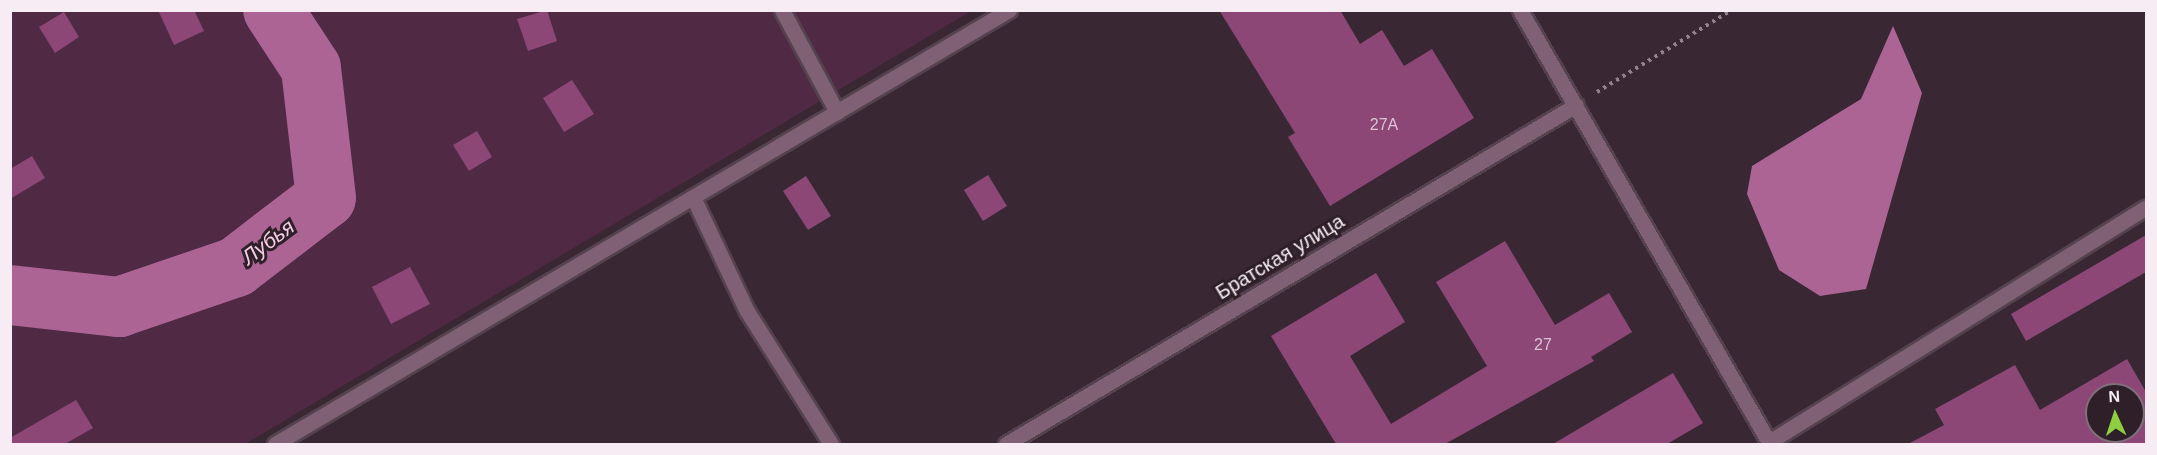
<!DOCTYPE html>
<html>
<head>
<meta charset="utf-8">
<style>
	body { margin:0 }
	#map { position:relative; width:2157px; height:455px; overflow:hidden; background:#392833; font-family:Helvetica,sans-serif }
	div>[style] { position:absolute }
	.green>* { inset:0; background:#502944 }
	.water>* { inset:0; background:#ac6495 }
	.river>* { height:60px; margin:-30px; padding:0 30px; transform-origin:30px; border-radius:30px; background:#ac6495 }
	.building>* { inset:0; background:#8c4777 }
	.path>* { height:4px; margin-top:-2px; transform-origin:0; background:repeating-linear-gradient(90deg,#91838c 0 3px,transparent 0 7.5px) }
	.roads { filter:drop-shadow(2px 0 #54434e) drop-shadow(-2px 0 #54434e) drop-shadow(0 2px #54434e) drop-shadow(0 -2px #54434e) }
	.lane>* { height:15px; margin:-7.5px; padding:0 7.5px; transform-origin:7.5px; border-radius:7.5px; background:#7f6074 }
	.street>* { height:15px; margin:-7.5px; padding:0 7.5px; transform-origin:7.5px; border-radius:7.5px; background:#7f6074 }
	span { translate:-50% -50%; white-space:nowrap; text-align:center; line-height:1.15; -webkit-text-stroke:6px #2e1f29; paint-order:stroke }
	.number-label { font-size:16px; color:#dcc3d4 }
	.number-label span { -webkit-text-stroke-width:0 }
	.street-label { font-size:20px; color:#f7ecf3 }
	.water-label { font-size:21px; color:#f6cde6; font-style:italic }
	.frame { position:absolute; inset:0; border:12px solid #f7ecf3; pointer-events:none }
	.north { position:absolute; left:2085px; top:383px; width:60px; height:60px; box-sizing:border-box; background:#2e1f29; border:2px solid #7e717a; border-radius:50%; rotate:357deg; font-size:16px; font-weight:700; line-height:24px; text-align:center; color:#f7ecf3 }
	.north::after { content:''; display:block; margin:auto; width:21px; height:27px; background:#8fcd41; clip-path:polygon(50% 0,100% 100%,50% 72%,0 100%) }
</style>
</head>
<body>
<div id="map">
	<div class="green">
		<div style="clip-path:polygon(10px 11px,971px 11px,245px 444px,11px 444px)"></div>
	</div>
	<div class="water">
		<div style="clip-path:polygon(1893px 26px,1922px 93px,1866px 289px,1820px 296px,1779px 270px,1747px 194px,1752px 166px,1861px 99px)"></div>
	</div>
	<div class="river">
		<div style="left:10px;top:295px;width:110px;rotate:6.3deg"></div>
		<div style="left:119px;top:307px;width:124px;rotate:-18.9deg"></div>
		<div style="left:236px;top:267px;width:113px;rotate:-37.5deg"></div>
		<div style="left:326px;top:198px;width:131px;rotate:-96.6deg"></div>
		<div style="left:311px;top:68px;width:69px;rotate:-123.2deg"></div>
	</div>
	<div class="building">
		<div style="clip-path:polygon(158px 10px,194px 10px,204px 31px,174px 45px)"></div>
		<div style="clip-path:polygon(547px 10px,557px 41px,528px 51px,517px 19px)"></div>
		<div style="clip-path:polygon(1219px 10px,1340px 10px,1360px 44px,1382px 30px,1404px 66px,1432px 49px,1474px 118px,1330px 206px,1288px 137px,1295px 133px)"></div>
		<div style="clip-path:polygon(64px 12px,79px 37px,55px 53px,39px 27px)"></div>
		<div style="clip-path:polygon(572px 80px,594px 114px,564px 132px,543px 98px)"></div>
		<div style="clip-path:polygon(477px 131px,492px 157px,469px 171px,453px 145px)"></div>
		<div style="clip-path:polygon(32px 156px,45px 178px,10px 199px,10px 169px)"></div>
		<div style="clip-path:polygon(988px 175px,1007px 206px,983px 221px,964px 190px)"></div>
		<div style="clip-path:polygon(806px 176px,831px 216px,808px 230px,783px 191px)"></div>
		<div style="clip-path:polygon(2146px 235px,2146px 272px,2026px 341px,2011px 314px)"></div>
		<div style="clip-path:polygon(1505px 241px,1555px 325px,1609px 293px,1632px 332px,1591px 357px,1594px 361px,1445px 444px,1336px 444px,1271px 336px,1376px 273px,1405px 322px,1350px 356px,1391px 424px,1487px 366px,1436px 282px)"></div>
		<div style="clip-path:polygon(410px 267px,430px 304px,391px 324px,372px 287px)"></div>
		<div style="clip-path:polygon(evenodd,2127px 359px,2146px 392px,2146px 444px,1908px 444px,1944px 425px,1935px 409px,2015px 365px,2040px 410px,2127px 359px,2097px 395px,2133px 395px,2133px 431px,2097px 431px,2097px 395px)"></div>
		<div style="clip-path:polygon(1673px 373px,1703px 423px,1667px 444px,1553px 444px)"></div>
		<div style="clip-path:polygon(76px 400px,93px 428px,65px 444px,10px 444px,10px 438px)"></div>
	</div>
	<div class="path">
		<div style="left:1597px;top:92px;width:158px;rotate:-31.3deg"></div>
	</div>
	<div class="roads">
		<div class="lane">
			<div style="left:782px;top:10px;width:116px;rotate:61.7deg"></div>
			<div style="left:693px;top:197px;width:126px;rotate:64.7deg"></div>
			<div style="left:747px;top:311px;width:157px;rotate:57.7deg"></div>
			<div style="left:1769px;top:442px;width:444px;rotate:-31.9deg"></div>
		</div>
		<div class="street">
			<div style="left:1520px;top:10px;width:501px;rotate:60.06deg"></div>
			<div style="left:275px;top:444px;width:853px;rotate:-30.6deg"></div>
			<div style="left:1006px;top:444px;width:663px;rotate:-30.74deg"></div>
		</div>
	</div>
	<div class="number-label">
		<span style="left:1384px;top:125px">27А</span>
		<span style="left:1543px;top:345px">27</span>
	</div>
	<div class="street-label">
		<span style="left:1280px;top:257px;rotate:-31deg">Братская улица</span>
	</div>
	<div class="water-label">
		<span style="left:268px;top:242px;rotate:-37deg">Лубья</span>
	</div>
	<div class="frame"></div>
	<div class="north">N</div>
</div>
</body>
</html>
